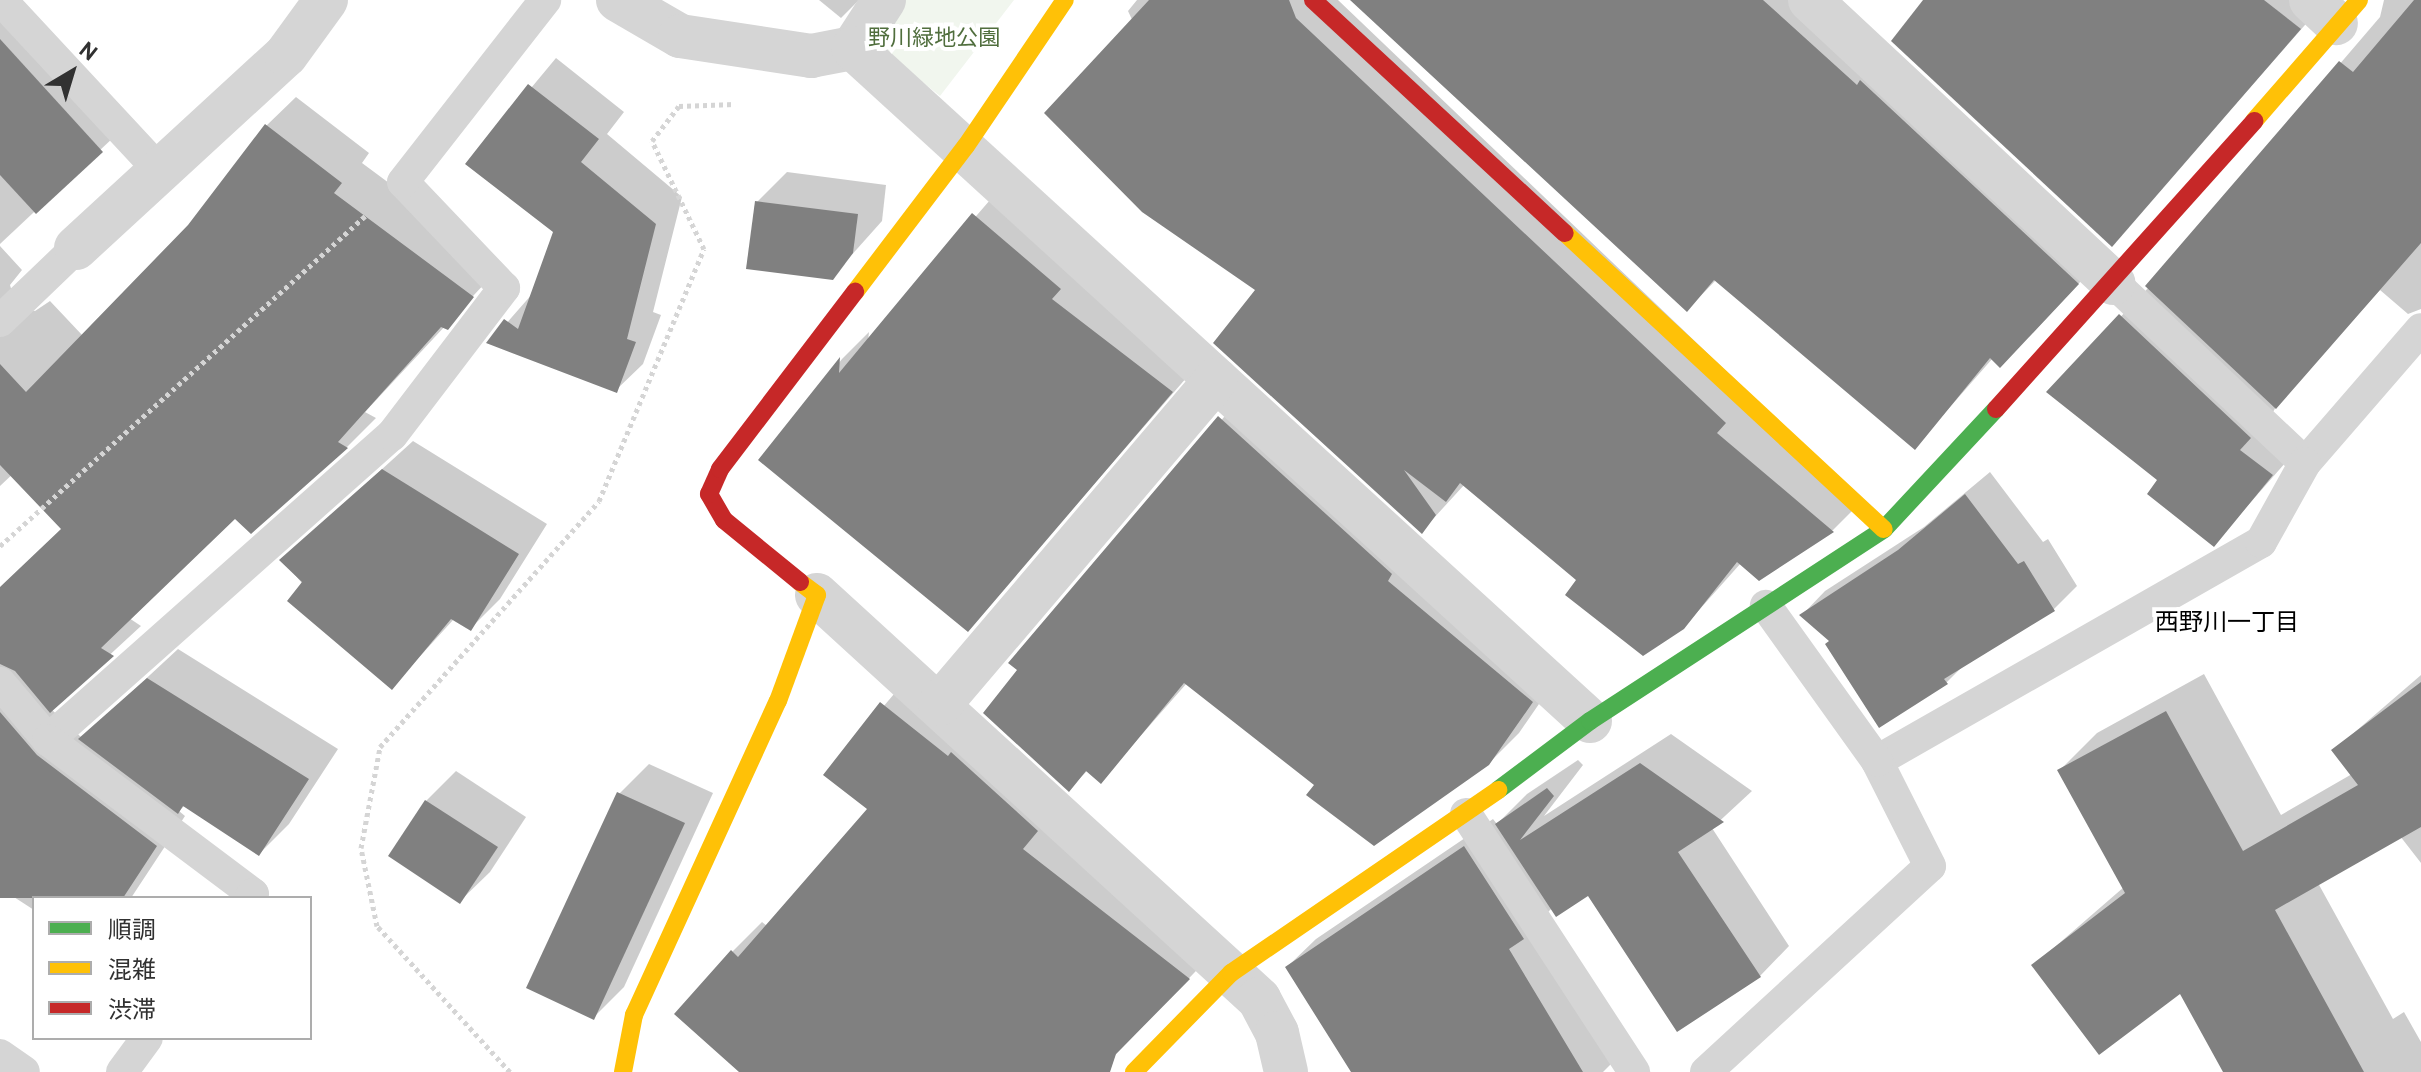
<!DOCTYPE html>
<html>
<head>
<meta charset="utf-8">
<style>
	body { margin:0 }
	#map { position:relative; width:2421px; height:1072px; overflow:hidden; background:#fff; font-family:Overpass,"Noto Sans JP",sans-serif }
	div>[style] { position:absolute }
	.green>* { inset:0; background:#f1f6ee }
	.shadow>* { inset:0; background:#0003 }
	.building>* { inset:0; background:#808080 }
	.path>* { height:5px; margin-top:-2.5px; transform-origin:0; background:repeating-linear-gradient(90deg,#d5d5d5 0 4px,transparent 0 8px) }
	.lane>* { height:32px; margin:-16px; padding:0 16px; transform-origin:16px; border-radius:16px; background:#d5d5d5 }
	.street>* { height:44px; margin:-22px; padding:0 22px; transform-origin:22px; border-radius:22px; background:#d5d5d5 }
	.fast>* { height:18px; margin:-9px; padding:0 9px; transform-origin:9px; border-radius:9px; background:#4caf50 }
	.slow>* { height:18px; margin:-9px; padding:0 9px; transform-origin:9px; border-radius:9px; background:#ffc107 }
	.jam>* { height:18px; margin:-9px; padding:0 9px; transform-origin:9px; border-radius:9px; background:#c62828 }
	span { translate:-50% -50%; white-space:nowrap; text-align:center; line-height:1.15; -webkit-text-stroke:8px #fff; paint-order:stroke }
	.park-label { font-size:22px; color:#506e3d }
	.neighbourhood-label { font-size:24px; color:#000 }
	.legend { position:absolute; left:32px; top:896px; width:280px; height:144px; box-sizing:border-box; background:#fff; border:2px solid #adadad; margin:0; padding:10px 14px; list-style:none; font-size:24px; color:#313131 }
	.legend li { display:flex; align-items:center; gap:16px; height:40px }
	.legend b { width:40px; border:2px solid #adadad }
	.north { position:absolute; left:32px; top:32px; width:80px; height:80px; -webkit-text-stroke:6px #fff; paint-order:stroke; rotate:38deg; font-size:22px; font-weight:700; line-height:32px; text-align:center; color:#313131 }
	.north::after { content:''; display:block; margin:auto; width:28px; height:36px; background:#313131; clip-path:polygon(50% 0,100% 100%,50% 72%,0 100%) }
</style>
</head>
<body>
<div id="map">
	<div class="green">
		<div style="clip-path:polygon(892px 0,1014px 0,940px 96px,865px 36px)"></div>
	</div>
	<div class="shadow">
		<div style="clip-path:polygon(0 0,131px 121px,0 244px)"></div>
		<div style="clip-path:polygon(819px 0,859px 0,841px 18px)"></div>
		<div style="clip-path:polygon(1137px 0,1338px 0,1862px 501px,1833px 530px,1759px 578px,1741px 563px,1683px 628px,1465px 484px,1422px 531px,1258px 290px,1128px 11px)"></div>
		<div style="clip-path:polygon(1353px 0,1825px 0,2107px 253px,2030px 336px,1993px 358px,1915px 447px,1716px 280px,1687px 310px)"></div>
		<div style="clip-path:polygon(1923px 0,2327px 0,2112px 244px)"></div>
		<div style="clip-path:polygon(2384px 0,2421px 0,2421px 309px,2408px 314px,2380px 290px,2277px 405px,2269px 419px,2301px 445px,2214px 544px,2160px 480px,2049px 392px,2149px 287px,2380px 17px)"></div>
		<div style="clip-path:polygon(556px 58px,624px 112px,607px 134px,682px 197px,653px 312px,661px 315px,643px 364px,616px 390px,489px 343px,533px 293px,555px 231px,468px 164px)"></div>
		<div style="clip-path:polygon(296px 97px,369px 153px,362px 163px,501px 266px,365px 412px,376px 418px,347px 447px,251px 532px,235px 516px,129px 618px,141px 626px,51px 709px,82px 738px,178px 649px,338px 749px,289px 824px,259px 854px,185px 805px,179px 811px,185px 816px,131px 898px,34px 898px,34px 910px,0 888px,0 620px,196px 402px,144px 351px,0 486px,0 246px,22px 270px,10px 285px,16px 306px,35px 311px,50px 301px,83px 336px,190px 226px,266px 126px)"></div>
		<div style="clip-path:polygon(787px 172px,886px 185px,882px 221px,832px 277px,757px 202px)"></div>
		<div style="clip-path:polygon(1003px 185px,1201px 361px,968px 629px,761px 459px,842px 359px,869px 332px,868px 341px)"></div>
		<div style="clip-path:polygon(1250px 387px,1561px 672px,1519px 733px,1488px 764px,1317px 784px,1187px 683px,1101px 781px,1088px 770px,1069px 789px,1020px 670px,1011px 663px)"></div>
		<div style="clip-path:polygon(413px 441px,547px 524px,500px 599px,470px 629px,454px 619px,392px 687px,282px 560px)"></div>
		<div style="clip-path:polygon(1990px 472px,2043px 542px,2048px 539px,2077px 586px,2053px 610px,1964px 665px,1946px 683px,1831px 640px,1802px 615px,1825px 591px,1924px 527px)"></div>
		<div style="clip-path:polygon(911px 674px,1218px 948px,1099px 1072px,741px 1072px,732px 952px,762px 922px,767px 926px,870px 809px,826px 774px)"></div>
		<div style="clip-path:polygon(2204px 674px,2281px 815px,2352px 774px,2334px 750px,2421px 675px,2421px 863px,2400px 836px,2318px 883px,2393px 1019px,2404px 1012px,2421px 1042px,2421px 1072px,2225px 1072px,2181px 991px,2034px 965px,2124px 887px,2060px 770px,2097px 733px)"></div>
		<div style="clip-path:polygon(1671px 734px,1752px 791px,1712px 828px,1789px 946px,1760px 976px,1588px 893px,1552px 908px,1538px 922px,1619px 1056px,1603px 1072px,1354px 1072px,1287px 967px,1316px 939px,1493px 819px,1497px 824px,1527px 794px,1578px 760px,1583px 765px,1544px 816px)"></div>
		<div style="clip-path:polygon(649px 764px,713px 793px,624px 987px,594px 1017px,619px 794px)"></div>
		<div style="clip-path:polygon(456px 771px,526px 817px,490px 872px,460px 901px,426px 801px)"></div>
	</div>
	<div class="building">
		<div style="clip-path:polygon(1149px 0,1289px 0,1296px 18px,1726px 423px,1717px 433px,1834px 532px,1759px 581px,1737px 562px,1684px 629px,1643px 656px,1565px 595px,1576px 580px,1460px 483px,1446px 502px,1404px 470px,1436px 515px,1422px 534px,1213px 343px,1255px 290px,1142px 212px,1044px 113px)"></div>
		<div style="clip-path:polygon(1350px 0,1763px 0,1857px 85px,1860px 80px,2079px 284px,2000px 368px,1990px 358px,1915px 450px,1714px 280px,1687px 312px)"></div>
		<div style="clip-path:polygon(1923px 0,2264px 0,2301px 29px,2112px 247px,1891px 41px)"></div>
		<div style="clip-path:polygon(2414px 0,2421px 0,2421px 243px,2276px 409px,2145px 286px,2339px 61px,2353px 72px)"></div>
		<div style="clip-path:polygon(0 39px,103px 152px,36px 214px,0 175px)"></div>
		<div style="clip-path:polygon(528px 84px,599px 139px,581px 162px,656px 224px,627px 339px,636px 342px,617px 393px,486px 343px,504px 319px,518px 329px,553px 232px,465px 164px)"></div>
		<div style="clip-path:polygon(265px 124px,342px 183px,334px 193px,474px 297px,448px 330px,441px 327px,338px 442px,348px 448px,251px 534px,235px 519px,101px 648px,114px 656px,50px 713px,15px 671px,0 664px,0 587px,61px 529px,0 465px,0 364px,26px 392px,188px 225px)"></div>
		<div style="clip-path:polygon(755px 201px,858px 214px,853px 253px,833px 280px,746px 269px)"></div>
		<div style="clip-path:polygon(972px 213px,1061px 289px,1052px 299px,1173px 392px,968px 632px,758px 460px,840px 357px,839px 373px)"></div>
		<div style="clip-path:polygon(2119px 314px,2251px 438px,2240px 450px,2273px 475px,2214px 547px,2147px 494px,2157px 480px,2046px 392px)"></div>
		<div style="clip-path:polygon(1218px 416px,1392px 574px,1388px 581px,1533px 702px,1489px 765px,1374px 846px,1306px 795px,1314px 785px,1184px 683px,1101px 784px,1086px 771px,1069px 792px,983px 713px,1017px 670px,1008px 663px)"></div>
		<div style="clip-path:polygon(382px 469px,519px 554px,471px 631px,451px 619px,392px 690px,287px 601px,302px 582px,279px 560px)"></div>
		<div style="clip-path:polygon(1965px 494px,2018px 564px,2024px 561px,2055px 611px,1944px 679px,1948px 684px,1879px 728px,1825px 644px,1829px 641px,1799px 615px,1898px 550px)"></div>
		<div style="clip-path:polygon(147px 678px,309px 779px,259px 856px,183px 806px,178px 814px,78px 739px)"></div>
		<div style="clip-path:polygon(2421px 682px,2421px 827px,2275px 910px,2364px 1072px,2223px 1072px,2180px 994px,2099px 1055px,2031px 965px,2125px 893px,2057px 770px,2166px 711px,2243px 851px,2358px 785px,2331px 750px)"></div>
		<div style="clip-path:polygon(880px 702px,948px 756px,951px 752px,1038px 831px,1023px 849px,1190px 979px,1116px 1054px,1110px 1072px,739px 1072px,674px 1014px,731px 950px,738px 957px,867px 809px,823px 775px)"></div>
		<div style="clip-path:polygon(0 712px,37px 755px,157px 846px,123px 898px,0 898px)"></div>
		<div style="clip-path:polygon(1640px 763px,1724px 822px,1678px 852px,1761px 977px,1677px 1032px,1588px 896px,1556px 917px,1495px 824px,1547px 788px,1554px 796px,1520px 840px)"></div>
		<div style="clip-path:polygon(617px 792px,685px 823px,594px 1020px,526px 988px)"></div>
		<div style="clip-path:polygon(425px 800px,498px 847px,460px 904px,388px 856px)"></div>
		<div style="clip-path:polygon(1464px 846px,1524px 939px,1509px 949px,1583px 1072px,1351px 1072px,1285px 967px)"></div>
	</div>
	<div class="path">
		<div style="left:0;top:546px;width:493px;rotate:-42.1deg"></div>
		<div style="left:510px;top:1072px;width:197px;rotate:-132.3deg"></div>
		<div style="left:377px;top:926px;width:80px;rotate:-101.6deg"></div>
		<div style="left:361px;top:848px;width:103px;rotate:-79.3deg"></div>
		<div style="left:380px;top:747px;width:329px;rotate:-48.3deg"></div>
		<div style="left:599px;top:501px;width:273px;rotate:-67.4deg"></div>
		<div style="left:704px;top:249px;width:120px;rotate:-115.7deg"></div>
		<div style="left:652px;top:141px;width:44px;rotate:-52.4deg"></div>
		<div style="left:679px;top:106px;width:56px;rotate:-2deg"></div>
	</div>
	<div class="lane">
		<div style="left:1px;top:0;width:233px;rotate:47.1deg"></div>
		<div style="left:2114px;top:283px;width:262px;rotate:43.3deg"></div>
		<div style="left:2305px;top:463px;width:177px;rotate:-49.1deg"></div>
		<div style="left:0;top:321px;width:105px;rotate:-43.8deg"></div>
		<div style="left:0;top:683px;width:75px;rotate:49.9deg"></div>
		<div style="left:48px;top:740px;width:460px;rotate:-41.6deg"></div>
		<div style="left:392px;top:435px;width:185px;rotate:-52.7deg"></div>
		<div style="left:504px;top:288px;width:146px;rotate:-133.6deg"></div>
		<div style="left:403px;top:182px;width:231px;rotate:-52deg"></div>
		<div style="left:48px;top:740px;width:256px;rotate:36.9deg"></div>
		<div style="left:253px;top:894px;width:5px;rotate:127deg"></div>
		<div style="left:1877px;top:761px;width:442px;rotate:-29.7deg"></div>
		<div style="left:2261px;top:542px;width:90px;rotate:-60.9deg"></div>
		<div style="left:1466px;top:814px;width:308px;rotate:56.9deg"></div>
		<div style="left:0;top:1055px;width:29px;rotate:35deg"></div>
		<div style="left:122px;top:1072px;width:42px;rotate:-53.7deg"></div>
		<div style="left:1706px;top:1072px;width:304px;rotate:-42.6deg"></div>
		<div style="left:1930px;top:866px;width:118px;rotate:-116.8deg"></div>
		<div style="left:1877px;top:761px;width:191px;rotate:-125.6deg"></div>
	</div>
	<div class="street">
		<div style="left:618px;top:0;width:72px;rotate:30.1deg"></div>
		<div style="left:680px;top:36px;width:133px;rotate:8.7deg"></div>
		<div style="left:811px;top:56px;width:43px;rotate:-10.8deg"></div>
		<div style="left:853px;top:48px;width:57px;rotate:-57.1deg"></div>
		<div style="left:1810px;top:0;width:415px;rotate:43deg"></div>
		<div style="left:2311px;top:0;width:34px;rotate:43deg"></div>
		<div style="left:853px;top:48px;width:998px;rotate:42.4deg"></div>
		<div style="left:76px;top:248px;width:285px;rotate:-42.6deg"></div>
		<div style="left:286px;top:55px;width:68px;rotate:-54deg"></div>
		<div style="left:817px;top:595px;width:599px;rotate:42.43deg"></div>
		<div style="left:1259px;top:999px;width:38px;rotate:62deg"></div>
		<div style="left:1277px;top:1033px;width:40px;rotate:77deg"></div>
		<div style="left:940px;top:704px;width:426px;rotate:-49.6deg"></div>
	</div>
	<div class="fast">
		<div style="left:1498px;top:790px;width:115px;rotate:-36.9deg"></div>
		<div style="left:1590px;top:721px;width:351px;rotate:-33.1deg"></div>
		<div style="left:1884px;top:529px;width:164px;rotate:-47deg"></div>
	</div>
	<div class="slow">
		<div style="left:2254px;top:121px;width:160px;rotate:-49deg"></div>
		<div style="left:1565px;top:233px;width:435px;rotate:42.9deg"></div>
		<div style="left:855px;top:292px;width:183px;rotate:-52.8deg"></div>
		<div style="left:966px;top:146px;width:176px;rotate:-55.9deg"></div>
		<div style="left:623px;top:1072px;width:58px;rotate:-79.1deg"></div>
		<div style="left:634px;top:1015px;width:345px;rotate:-65.4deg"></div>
		<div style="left:778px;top:701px;width:113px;rotate:-69.8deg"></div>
		<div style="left:817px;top:595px;width:21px;rotate:-143deg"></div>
		<div style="left:1134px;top:1072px;width:139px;rotate:-45.6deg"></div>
		<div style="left:1231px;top:973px;width:324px;rotate:-34.4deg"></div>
	</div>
	<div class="jam">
		<div style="left:1313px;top:0;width:343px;rotate:42.8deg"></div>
		<div style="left:1996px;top:409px;width:387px;rotate:-48.1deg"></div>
		<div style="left:800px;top:582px;width:98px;rotate:-140.8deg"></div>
		<div style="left:724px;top:520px;width:30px;rotate:-120deg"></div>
		<div style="left:709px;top:494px;width:27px;rotate:-66deg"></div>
		<div style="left:720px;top:469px;width:223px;rotate:-52.7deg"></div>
	</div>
	<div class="park-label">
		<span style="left:934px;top:40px">野川緑地公園</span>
	</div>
	<div class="neighbourhood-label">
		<span style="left:2227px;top:625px">西野川一丁目</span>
	</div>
	<ul class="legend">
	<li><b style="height:10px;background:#4caf50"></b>順調</li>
	<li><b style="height:10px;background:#ffc107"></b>混雑</li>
	<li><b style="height:10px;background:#c62828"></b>渋滞</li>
	</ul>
	<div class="north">N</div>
</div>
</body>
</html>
